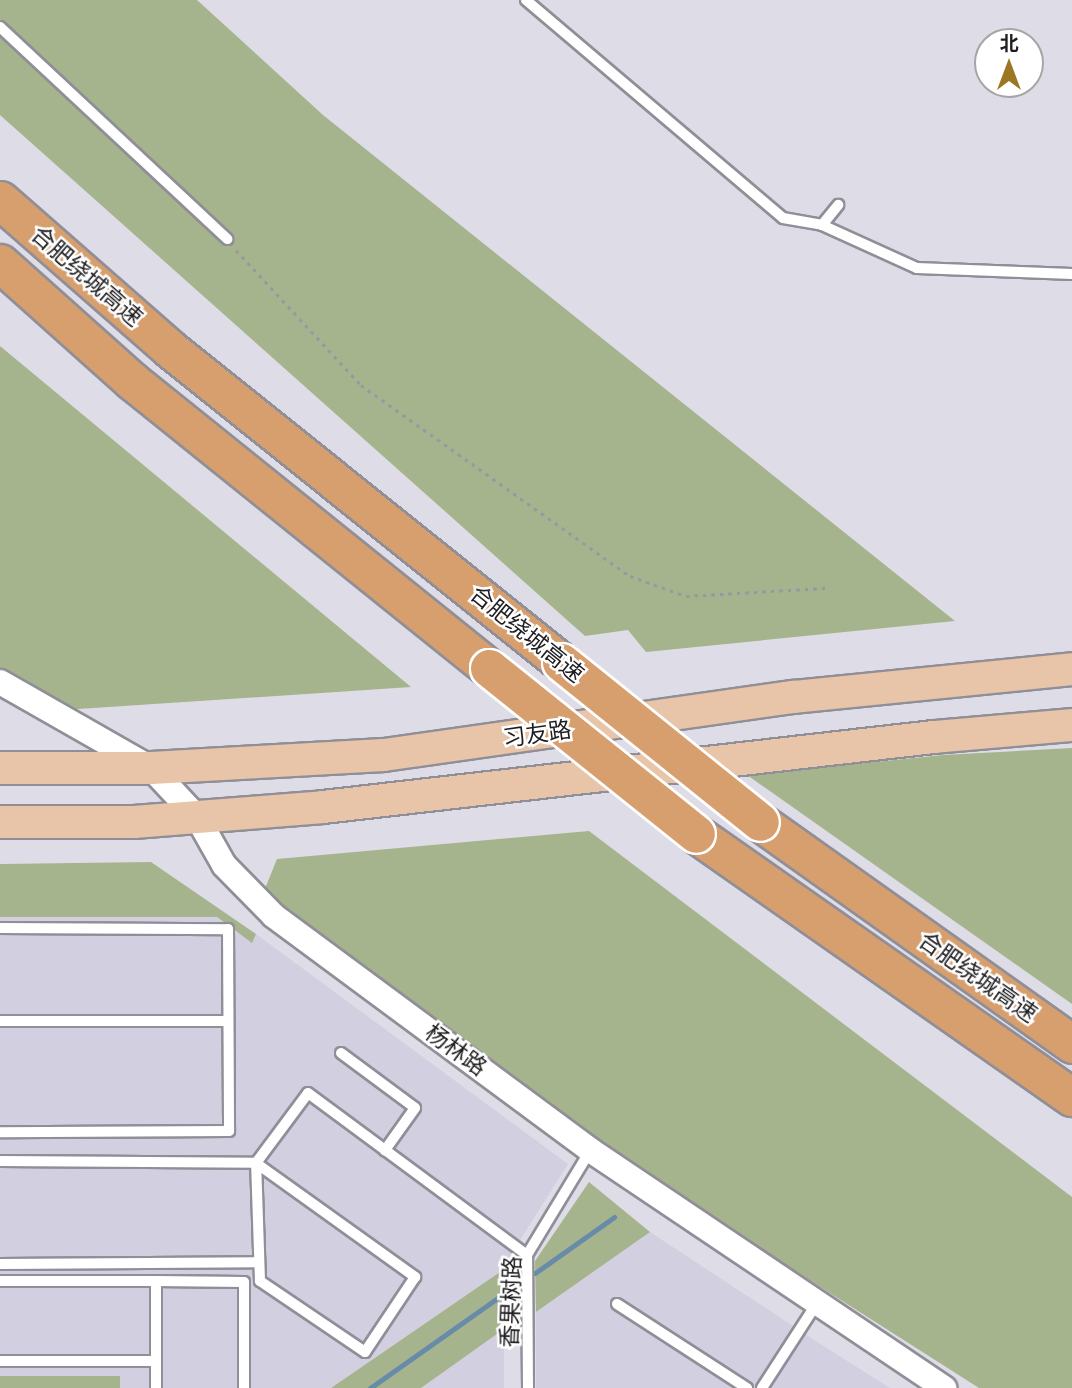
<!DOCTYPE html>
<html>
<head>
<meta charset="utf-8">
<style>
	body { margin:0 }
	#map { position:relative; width:1072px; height:1388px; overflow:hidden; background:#dedde7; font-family:Helvetica,"Noto Sans SC",sans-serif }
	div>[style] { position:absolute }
	.built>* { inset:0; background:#d2cfe0 }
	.green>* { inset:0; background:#a6b48d }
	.stream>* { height:5px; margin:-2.5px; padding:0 2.5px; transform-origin:2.5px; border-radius:2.5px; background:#688baa }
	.path>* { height:2.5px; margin-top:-1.25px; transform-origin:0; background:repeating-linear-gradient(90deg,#9998a0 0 3.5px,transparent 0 8.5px) }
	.roads { filter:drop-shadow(2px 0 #908e97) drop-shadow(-2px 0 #908e97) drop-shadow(0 2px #908e97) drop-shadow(0 -2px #908e97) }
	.service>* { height:10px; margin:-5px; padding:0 5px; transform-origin:5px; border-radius:5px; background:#fff }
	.tertiary>* { height:24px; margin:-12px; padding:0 12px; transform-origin:12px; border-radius:12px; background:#fff }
	.primary>* { height:32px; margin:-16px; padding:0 16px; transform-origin:16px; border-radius:16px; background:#e8c5a8 }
	.motorway>* { height:37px; margin:-18.5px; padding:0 18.5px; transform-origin:18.5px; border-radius:18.5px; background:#d89f6e }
	.bridges { filter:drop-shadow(2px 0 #fff) drop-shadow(-2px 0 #fff) drop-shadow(0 2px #fff) drop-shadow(0 -2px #fff) }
	.motorway-bridge>* { height:37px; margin:-18.5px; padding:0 18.5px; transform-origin:18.5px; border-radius:18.5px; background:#d89f6e }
	span { translate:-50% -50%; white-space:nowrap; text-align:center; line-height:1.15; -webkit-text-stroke:5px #fff; paint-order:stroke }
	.street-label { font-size:23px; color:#1e1e21 }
	.north { position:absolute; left:974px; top:28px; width:70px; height:70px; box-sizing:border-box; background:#fff; border:2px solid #a5a5a6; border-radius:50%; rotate:0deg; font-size:19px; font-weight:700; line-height:28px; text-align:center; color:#1e1e21 }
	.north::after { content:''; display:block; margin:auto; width:24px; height:32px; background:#9c7723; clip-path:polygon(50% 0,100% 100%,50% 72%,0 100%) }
</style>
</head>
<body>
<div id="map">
	<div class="built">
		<div style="clip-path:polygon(0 917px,217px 917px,251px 942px,256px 934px,568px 1164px,500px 1272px,331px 1388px,0 1388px)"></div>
		<div style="clip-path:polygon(650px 1232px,822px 1345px,890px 1388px,536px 1388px,536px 1312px)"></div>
		<div style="clip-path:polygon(504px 1329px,504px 1388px,421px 1388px)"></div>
	</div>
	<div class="green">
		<div style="clip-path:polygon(0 0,197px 0,323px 115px,955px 621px,646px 652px,628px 630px,585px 636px,0 115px)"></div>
		<div style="clip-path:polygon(0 346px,411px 687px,33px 712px,0 680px)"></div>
		<div style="clip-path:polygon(1072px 748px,1072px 1004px,747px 775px,943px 755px)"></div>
		<div style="clip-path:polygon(589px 831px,1072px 1197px,1072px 1388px,979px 1388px,544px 1111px,301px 929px,264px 891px,277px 859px)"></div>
		<div style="clip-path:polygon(151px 862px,256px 934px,252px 943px,217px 917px,0 917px,0 864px)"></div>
		<div style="clip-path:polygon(589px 1182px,650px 1232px,536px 1312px,535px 1261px)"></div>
		<div style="clip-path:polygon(500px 1272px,504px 1329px,421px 1388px,331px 1388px)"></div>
		<div style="clip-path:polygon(0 1376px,120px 1376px,120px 1388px,0 1388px)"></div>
	</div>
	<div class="stream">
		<div style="left:535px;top:1273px;width:97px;rotate:-35.3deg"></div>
		<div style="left:370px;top:1388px;width:166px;rotate:-35.2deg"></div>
	</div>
	<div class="path">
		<div style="left:236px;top:250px;width:184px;rotate:47.2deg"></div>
		<div style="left:361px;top:385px;width:330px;rotate:35.4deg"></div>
		<div style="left:630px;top:576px;width:59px;rotate:19.7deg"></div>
		<div style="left:686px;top:596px;width:140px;rotate:-3.3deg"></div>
	</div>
	<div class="roads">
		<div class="service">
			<div style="left:526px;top:0;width:337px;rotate:40.3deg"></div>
			<div style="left:783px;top:218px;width:40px;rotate:10deg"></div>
			<div style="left:822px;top:225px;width:104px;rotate:24.4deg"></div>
			<div style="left:917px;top:268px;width:155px;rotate:2.2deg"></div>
			<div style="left:0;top:27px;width:311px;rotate:43deg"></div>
			<div style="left:822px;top:225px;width:26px;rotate:-51deg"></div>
			<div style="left:0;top:928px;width:228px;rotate:0.3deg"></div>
			<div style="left:228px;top:929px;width:202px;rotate:89.7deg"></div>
			<div style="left:229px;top:1131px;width:229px;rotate:179.7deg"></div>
			<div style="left:0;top:1021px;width:228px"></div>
			<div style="left:341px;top:1053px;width:92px;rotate:36.6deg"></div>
			<div style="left:415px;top:1108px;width:52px;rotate:125.5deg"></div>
			<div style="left:0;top:1161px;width:256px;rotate:0.4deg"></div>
			<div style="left:256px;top:1163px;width:196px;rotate:35.6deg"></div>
			<div style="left:415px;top:1277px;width:90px;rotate:123.7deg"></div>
			<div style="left:365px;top:1352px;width:127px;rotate:-145.9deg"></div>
			<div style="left:260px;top:1281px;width:118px;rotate:-91.9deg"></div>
			<div style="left:256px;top:1163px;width:87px;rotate:-53.4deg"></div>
			<div style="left:308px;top:1093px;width:272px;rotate:36.5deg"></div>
			<div style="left:0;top:1264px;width:259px;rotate:-0.4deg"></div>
			<div style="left:0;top:1281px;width:156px"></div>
			<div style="left:156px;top:1281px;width:80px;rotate:90deg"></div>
			<div style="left:156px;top:1361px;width:156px;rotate:180deg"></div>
			<div style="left:156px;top:1281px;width:88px;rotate:0.7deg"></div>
			<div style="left:244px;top:1282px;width:106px;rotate:90deg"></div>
			<div style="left:617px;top:1304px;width:155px;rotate:32.9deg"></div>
			<div style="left:156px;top:1388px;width:27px;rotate:-90deg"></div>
			<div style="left:528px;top:1388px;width:133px;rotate:-90.4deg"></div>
			<div style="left:527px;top:1255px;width:122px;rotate:-58.8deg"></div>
			<div style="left:762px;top:1388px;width:101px;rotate:-57.1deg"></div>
		</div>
		<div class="tertiary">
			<div style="left:0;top:682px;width:174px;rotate:29.7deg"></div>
			<div style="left:151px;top:768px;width:67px;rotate:46.8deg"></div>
			<div style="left:197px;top:817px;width:55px;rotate:60.6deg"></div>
			<div style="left:224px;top:865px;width:71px;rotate:45.6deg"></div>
			<div style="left:274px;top:916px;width:393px;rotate:36.5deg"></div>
			<div style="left:590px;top:1150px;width:427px;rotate:33.9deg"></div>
		</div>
		<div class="primary">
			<div style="left:0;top:768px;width:151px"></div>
			<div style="left:151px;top:768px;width:233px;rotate:-3.2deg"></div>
			<div style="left:384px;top:755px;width:413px;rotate:-8.1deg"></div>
			<div style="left:793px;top:697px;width:280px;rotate:-5.7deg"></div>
			<div style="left:0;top:822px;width:134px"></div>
			<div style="left:134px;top:822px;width:190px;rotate:-4.5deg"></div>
			<div style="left:323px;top:807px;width:615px;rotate:-6.54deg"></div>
			<div style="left:934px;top:737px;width:139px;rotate:-5deg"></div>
		</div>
		<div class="motorway">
			<div style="left:0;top:200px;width:226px;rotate:41.2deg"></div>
			<div style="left:170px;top:349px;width:501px;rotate:38.68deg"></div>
			<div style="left:0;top:263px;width:177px;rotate:41.8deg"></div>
			<div style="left:132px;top:381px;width:458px;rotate:38.8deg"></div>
			<div style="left:760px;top:822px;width:383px;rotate:35.4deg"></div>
			<div style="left:696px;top:834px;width:459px;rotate:35deg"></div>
		</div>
	</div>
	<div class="bridges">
		<div class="motorway-bridge">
			<div style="left:561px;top:662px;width:255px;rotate:38.8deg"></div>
			<div style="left:489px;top:668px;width:265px;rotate:38.7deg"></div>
		</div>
	</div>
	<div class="street-label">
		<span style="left:87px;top:276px;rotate:41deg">合肥绕城高速</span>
		<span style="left:527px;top:634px;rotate:39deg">合肥绕城高速</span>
		<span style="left:537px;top:734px;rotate:-8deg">习友路</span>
		<span style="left:978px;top:977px;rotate:35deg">合肥绕城高速</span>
		<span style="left:456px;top:1050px;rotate:36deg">杨林路</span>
		<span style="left:511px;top:1302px;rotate:-88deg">香果树路</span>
	</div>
	<div class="north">北</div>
</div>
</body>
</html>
